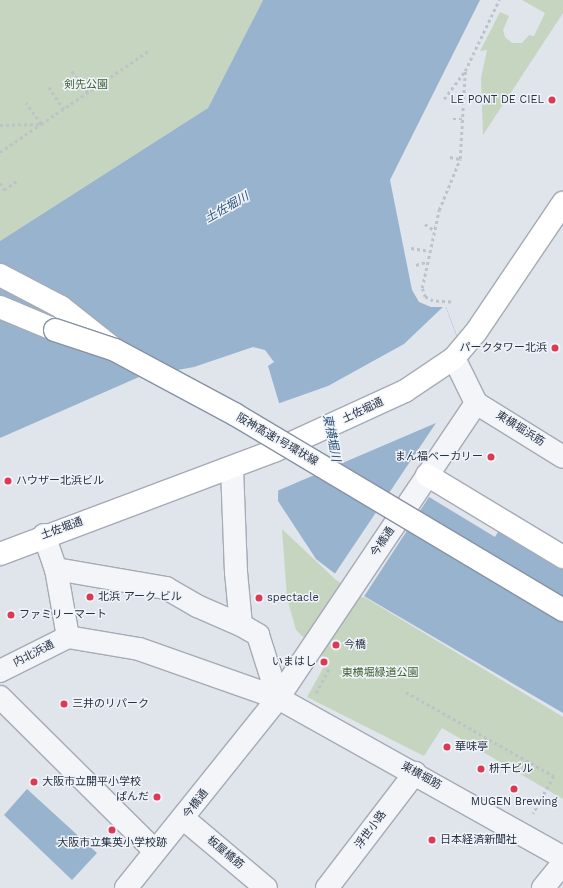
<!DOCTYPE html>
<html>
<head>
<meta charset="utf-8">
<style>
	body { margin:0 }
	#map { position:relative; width:563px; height:888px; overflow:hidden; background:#e0e4eb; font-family:"Work Sans","Noto Sans JP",sans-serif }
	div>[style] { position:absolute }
	.green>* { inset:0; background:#c6d5c0 }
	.water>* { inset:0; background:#98b3ce }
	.pier>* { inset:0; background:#e0e4eb }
	.path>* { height:2.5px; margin-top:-1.25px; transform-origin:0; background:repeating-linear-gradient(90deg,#bec2c9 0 3px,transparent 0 6px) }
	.roads { filter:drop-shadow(1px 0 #a5abb6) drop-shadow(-1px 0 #a5abb6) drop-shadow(0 1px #a5abb6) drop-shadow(0 -1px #a5abb6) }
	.minor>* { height:22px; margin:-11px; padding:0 11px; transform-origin:11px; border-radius:11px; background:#f3f5f8 }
	.major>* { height:22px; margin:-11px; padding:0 11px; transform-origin:11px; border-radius:11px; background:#fff }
	.highway>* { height:22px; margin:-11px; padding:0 11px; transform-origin:11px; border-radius:11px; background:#fff }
	.bridges { filter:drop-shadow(1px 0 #8692a3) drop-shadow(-1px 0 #8692a3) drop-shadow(0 1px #8692a3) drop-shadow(0 -1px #8692a3) }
	.highway-bridge>* { height:22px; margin:-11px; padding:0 11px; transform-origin:11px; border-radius:11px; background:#fff }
	.dots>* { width:11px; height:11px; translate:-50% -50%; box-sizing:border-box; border:2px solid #f0f3f8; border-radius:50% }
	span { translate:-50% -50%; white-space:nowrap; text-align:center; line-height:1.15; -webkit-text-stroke:3px #f0f3f8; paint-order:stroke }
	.park-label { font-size:11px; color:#3d6133 }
	.poi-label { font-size:11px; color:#273244 }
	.right { translate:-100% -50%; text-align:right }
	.left { translate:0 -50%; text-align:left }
	.street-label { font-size:11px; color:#273244 }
	.water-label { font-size:12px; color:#2d527c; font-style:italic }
</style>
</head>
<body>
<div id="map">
	<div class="green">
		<div style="clip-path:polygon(0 0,263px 0,208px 108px,0 241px)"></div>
		<div style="clip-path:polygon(522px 0,563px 0,563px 13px,483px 135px,481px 78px,487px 50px,480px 51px,500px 12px,509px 16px,503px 30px,505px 37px,512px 43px,522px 43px,529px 35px,534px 36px,545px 13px)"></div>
		<div style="clip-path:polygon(282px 529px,336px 580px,563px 717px,563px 799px,442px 728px,424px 756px,307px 697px,327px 661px,296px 630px,287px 598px)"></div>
	</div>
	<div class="water">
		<div style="clip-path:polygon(263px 0,480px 0,390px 180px,412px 290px,419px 302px,431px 307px,446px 307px,491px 426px,471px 466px,472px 477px,490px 499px,563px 543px,563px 713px,364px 596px,316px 559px,278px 501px,280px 406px,268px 366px,274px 362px,265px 350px,253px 347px,194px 367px,139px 377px,0 438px,0 241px,208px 108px)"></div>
		<div style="clip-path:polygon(27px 789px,97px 853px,72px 880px,4px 815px)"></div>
	</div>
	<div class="pier">
		<div style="clip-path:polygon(445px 305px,493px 433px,472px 466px,474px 475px,491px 497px,511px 510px,495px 537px,429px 497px,363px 598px,334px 575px,436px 423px,277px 491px,277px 404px,328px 386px,404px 344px)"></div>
	</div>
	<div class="path">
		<div style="left:72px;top:71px;width:27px;rotate:54deg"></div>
		<div style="left:49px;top:87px;width:27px;rotate:56deg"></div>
		<div style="left:444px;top:99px;width:35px;rotate:-53deg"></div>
		<div style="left:453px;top:119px;width:9px"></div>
		<div style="left:0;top:125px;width:41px;rotate:-1.4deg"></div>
		<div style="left:41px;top:124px;width:132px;rotate:-34.2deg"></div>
		<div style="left:0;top:152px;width:50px;rotate:-34.3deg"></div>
		<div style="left:41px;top:124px;width:26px;rotate:-126deg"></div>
		<div style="left:450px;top:157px;width:10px;rotate:11deg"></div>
		<div style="left:0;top:183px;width:8px;rotate:60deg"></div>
		<div style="left:4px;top:190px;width:16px;rotate:-35deg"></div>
		<div style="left:425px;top:224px;width:11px;rotate:34deg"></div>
		<div style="left:411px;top:248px;width:18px;rotate:9deg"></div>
		<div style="left:416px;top:265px;width:10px;rotate:-17deg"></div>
		<div style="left:451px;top:302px;width:18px;rotate:-177deg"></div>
		<div style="left:433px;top:301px;width:9px;rotate:-153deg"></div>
		<div style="left:425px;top:297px;width:9px;rotate:-108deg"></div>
		<div style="left:422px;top:288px;width:80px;rotate:-77.7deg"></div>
		<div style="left:439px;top:210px;width:55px;rotate:-67.6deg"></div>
		<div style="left:460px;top:159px;width:88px;rotate:-86.7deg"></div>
		<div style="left:465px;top:71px;width:79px;rotate:-64.4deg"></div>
		<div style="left:406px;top:692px;width:170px;rotate:29.6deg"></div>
		<div style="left:554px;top:776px;width:43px;rotate:118.9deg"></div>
		<div style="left:316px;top:693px;width:27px;rotate:-62deg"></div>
	</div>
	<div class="roads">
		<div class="minor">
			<div style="left:454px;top:358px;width:50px;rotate:63.9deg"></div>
			<div style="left:476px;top:403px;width:102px;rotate:31.8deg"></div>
			<div style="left:232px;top:468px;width:104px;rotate:87.8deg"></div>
			<div style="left:236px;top:572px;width:53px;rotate:84.6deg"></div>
			<div style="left:241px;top:625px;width:20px;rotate:30deg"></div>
			<div style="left:258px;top:635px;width:66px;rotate:72.4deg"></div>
			<div style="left:44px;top:535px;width:36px;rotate:71deg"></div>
			<div style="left:56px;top:569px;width:69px;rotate:80deg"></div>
			<div style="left:56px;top:569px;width:112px;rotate:9.8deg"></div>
			<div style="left:166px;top:588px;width:36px;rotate:30deg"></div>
			<div style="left:197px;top:606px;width:48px;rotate:23.4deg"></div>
			<div style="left:68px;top:637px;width:72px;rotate:9.6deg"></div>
			<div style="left:139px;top:649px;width:147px;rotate:19.4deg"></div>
			<div style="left:278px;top:698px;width:326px;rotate:29.2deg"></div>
			<div style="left:0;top:671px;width:76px;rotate:-26.6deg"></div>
			<div style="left:0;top:697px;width:218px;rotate:44.8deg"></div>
			<div style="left:184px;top:819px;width:107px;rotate:40.1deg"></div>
			<div style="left:126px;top:888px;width:243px;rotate:-51.3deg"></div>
			<div style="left:278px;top:698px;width:355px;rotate:-56.1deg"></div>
			<div style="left:327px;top:888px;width:145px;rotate:-52.6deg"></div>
			<div style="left:543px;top:888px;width:32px;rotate:-51deg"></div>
		</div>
		<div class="major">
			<div style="left:0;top:554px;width:293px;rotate:-20.6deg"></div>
			<div style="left:274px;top:451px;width:144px;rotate:-24.6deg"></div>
			<div style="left:405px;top:391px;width:59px;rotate:-34deg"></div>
			<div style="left:454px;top:358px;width:34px;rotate:-50deg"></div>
			<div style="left:476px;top:332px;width:156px;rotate:-56deg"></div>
		</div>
		<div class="highway">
			<div style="left:0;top:275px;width:69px;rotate:27.7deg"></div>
			<div style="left:61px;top:307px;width:66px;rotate:38.3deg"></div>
			<div style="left:0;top:307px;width:60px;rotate:22.7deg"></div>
			<div style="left:427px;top:475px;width:159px;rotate:31.1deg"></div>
		</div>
	</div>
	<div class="bridges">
		<div class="highway-bridge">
			<div style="left:55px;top:330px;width:63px;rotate:18.4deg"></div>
			<div style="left:115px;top:350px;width:137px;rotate:28.2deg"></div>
			<div style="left:236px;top:415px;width:381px;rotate:30.8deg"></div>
		</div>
	</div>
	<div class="dots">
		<div style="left:552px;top:100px;background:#dc3955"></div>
		<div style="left:555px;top:348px;background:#dc3955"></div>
		<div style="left:491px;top:457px;background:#dc3955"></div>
		<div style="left:8px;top:481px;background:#dc3955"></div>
		<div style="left:90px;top:597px;background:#dc3955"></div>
		<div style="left:259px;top:598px;background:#dc3955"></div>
		<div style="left:11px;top:615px;background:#dc3955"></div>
		<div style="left:336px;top:645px;background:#dc3955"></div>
		<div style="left:324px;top:662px;background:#dc3955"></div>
		<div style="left:64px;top:704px;background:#dc3955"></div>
		<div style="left:447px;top:747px;background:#dc3955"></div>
		<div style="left:481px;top:769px;background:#dc3955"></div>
		<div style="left:34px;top:782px;background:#dc3955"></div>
		<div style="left:514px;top:789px;background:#dc3955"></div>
		<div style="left:157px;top:797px;background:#dc3955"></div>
		<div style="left:112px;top:830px;background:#dc3955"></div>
		<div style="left:432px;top:840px;background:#dc3955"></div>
	</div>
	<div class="park-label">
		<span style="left:86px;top:85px">剣先公園</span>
		<span style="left:380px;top:673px">東横堀緑道公園</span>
	</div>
	<div class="poi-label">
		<span class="right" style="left:544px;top:100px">LE PONT DE CIEL</span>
		<span class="right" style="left:547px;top:348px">パークタワー北浜</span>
		<span class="right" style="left:483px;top:457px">まん福ベーカリー</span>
		<span class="left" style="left:16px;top:481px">ハウザー北浜ビル</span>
		<span class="left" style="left:98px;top:597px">北浜 アーク ビル</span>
		<span class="left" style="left:267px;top:598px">spectacle</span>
		<span class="left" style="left:19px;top:615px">ファミリーマート</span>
		<span class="left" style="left:344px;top:645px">今橋</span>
		<span class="right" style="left:316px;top:662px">いまはし</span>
		<span class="left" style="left:72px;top:704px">三井のリパーク</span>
		<span class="left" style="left:455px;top:747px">華味亭</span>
		<span class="left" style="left:489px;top:769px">枡千ビル</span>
		<span class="left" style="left:42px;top:782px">大阪市立開平小学校</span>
		<span class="right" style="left:149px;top:797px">ぱんだ</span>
		<span style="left:514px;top:802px">MUGEN Brewing</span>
		<span class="left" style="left:440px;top:840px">日本経済新聞社</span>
		<span style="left:112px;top:843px">大阪市立集英小学校跡</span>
	</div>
	<div class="street-label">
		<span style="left:363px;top:411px;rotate:-25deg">土佐堀通</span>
		<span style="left:520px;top:429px;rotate:32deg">東横堀浜筋</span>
		<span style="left:277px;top:440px;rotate:30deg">阪神高速1号環状線</span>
		<span style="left:62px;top:529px;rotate:-20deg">土佐堀通</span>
		<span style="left:383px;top:542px;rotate:-56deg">今橋通</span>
		<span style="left:34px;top:654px;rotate:-27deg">内北浜通</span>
		<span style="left:421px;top:776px;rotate:29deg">東横堀筋</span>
		<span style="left:196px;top:804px;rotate:-52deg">今橋通</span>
		<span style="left:371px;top:830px;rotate:-53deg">浮世小路</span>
		<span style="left:225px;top:853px;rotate:40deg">板屋橋筋</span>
	</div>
	<div class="water-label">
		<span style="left:227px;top:208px;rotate:-30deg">土佐堀川</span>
		<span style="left:331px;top:438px;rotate:79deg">東横堀川</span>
	</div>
</div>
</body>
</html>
